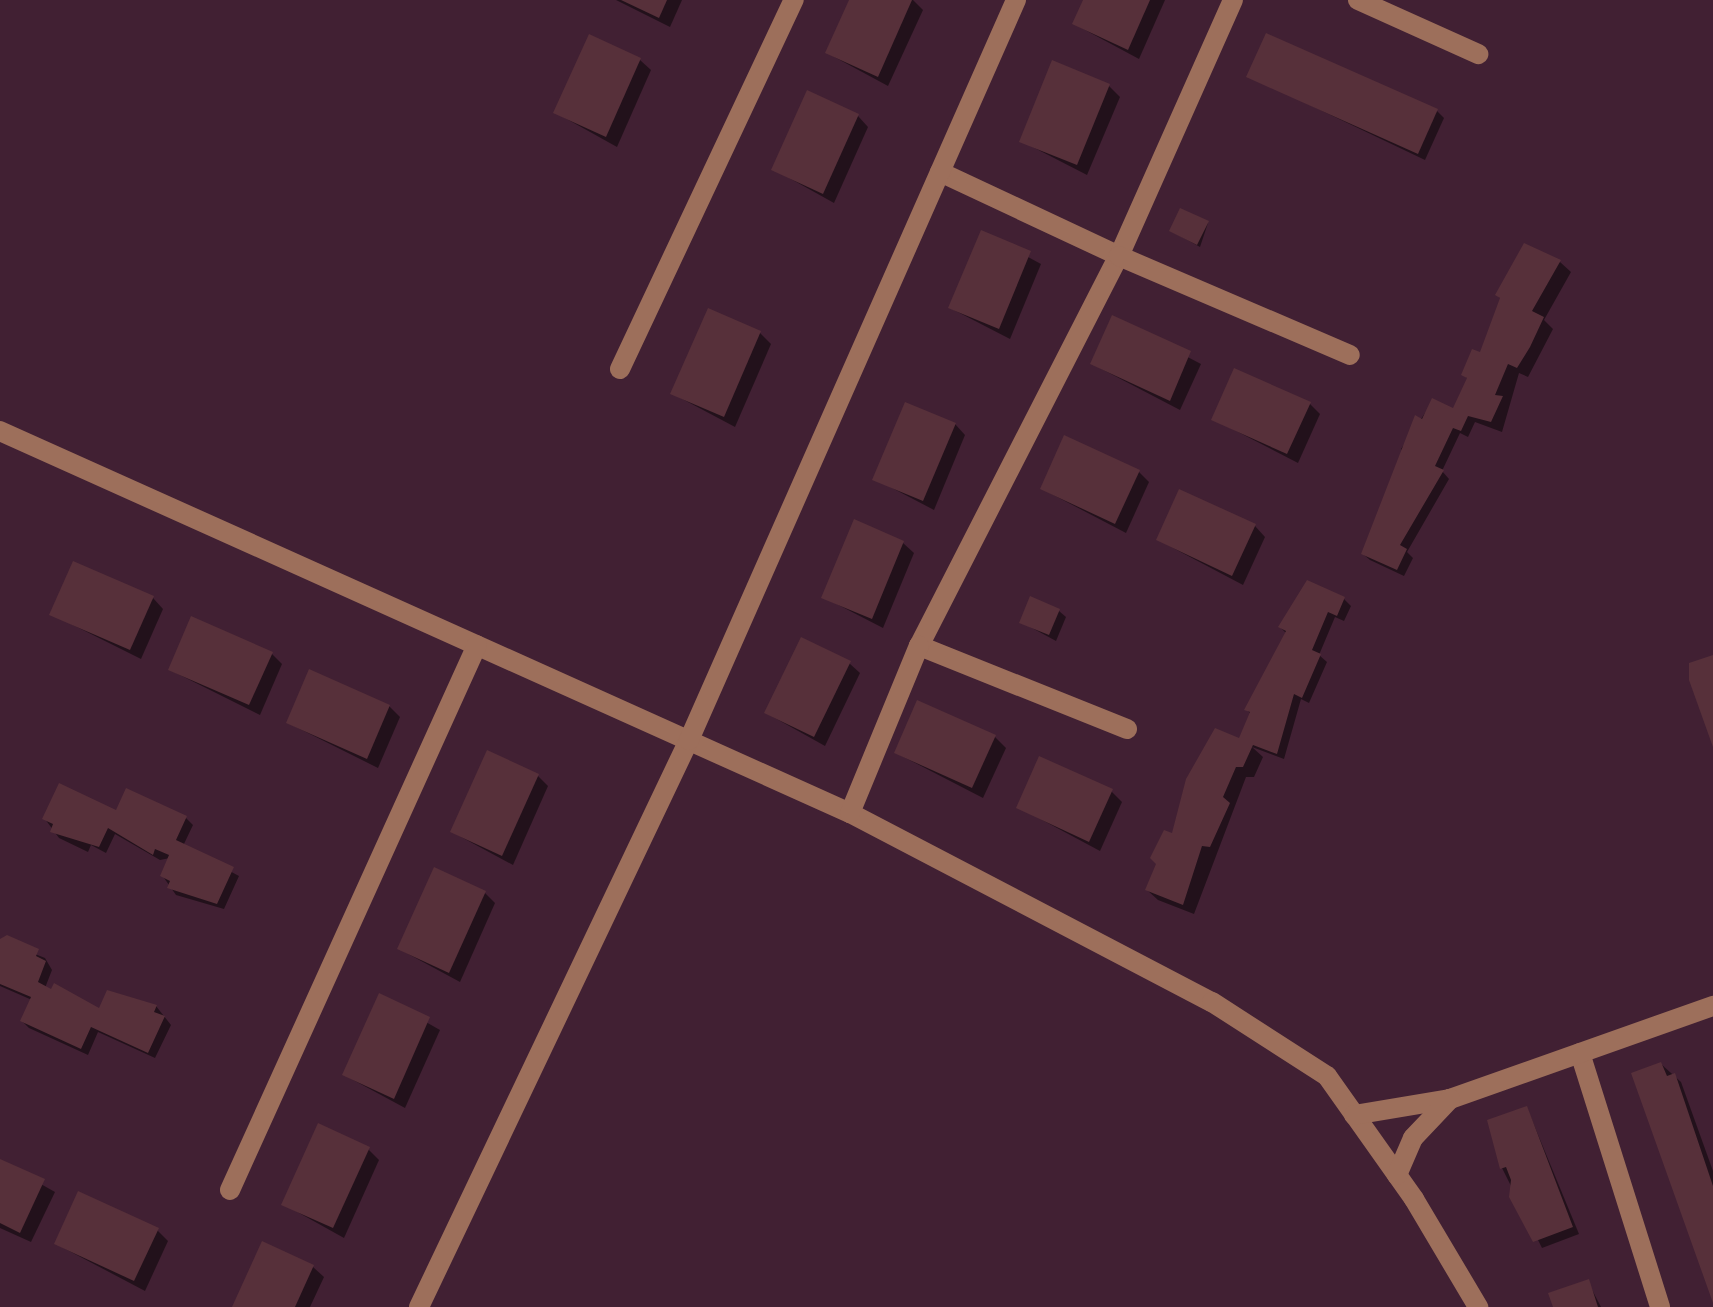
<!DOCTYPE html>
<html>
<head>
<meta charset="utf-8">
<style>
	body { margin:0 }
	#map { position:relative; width:1713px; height:1307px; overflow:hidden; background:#412033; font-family:Poppins,sans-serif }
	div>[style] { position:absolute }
	.shadow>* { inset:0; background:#0007 }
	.building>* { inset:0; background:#57303a }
	.minor>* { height:20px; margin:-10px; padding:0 10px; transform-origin:10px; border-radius:10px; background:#9d6f5b }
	span { translate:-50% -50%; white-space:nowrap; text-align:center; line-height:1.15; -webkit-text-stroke:6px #1e0f18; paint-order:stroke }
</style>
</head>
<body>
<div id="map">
	<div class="shadow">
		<div style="clip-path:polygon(616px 0,682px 0,670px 27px)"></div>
		<div style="clip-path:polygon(851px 0,913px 0,923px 10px,888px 86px,827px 53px)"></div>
		<div style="clip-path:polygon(1085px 0,1165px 0,1139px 59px,1074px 24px)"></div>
		<div style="clip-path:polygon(640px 60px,651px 70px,617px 147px,556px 113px)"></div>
		<div style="clip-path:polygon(1249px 76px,1437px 111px,1444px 118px,1425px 160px)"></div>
		<div style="clip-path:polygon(1109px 86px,1120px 97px,1087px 175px,1021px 141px)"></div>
		<div style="clip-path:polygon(858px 116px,868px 127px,834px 203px,773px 169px)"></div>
		<div style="clip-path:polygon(1208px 223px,1200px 247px,1171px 231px)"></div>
		<div style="clip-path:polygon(982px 232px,1041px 264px,1010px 339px,950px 308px)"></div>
		<div style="clip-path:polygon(1560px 262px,1571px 272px,1544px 320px,1553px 329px,1528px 377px,1519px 373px,1502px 432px,1475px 422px,1468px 437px,1460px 433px,1442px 471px,1449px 479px,1407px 552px,1413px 558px,1404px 576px,1370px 560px,1363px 554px,1406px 454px,1401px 449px,1433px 401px,1454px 411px,1468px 379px,1463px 374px,1481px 355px,1502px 300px,1497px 295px)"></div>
		<div style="clip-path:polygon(1113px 318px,1201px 364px,1180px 410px,1092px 364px)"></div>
		<div style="clip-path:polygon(760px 333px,771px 344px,735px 427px,673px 394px)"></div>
		<div style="clip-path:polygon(1310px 404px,1320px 414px,1298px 463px,1213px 419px)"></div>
		<div style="clip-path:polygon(955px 424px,965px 435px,934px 510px,875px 479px)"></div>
		<div style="clip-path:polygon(1139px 472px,1149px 482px,1126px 533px,1042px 489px)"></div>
		<div style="clip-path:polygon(1255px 526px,1265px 537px,1243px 585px,1158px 540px)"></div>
		<div style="clip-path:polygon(903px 543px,914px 553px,883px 628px,823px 597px)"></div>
		<div style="clip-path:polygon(153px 598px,163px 609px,141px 659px,51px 614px)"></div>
		<div style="clip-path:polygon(1344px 599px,1351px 606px,1344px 621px,1335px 617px,1319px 655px,1327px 662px,1309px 703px,1301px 699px,1284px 759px,1252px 747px,1263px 757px,1254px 777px,1246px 777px,1194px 914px,1158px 900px,1147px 890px,1173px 836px,1240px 741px,1251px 714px,1246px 709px,1287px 634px,1280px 627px)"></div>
		<div style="clip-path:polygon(1059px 611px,1066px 617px,1056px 641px,1021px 622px)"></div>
		<div style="clip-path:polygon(271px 653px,282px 664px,260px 715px,170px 670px)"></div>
		<div style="clip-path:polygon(849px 663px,860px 673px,825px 746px,766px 713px)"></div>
		<div style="clip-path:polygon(389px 706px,400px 717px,378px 768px,288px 723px)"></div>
		<div style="clip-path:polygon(995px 737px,1006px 748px,983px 798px,896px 753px)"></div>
		<div style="clip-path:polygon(538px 776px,548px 786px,513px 865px,452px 832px)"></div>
		<div style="clip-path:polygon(1111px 791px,1122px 802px,1100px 851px,1018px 807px)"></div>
		<div style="clip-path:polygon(117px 813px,186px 818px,193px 825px,183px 846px,239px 876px,224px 909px,176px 895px,162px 875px,170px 858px,160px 860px,115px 834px,106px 853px,91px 845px,88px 852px,59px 838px,45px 819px)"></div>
		<div style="clip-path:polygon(485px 893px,495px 903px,460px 982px,399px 949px)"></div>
		<div style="clip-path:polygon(0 940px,45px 958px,52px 970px,45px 988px,100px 1011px,156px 1006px,171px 1025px,155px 1058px,98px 1032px,88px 1055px,29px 1028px,22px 1021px,32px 1000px,0 986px)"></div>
		<div style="clip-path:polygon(380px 996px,440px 1030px,405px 1108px,344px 1075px)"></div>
		<div style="clip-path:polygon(1661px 1064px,1681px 1082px,1713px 1171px,1713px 1299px)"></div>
		<div style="clip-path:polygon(1527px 1108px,1579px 1234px,1542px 1248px,1502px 1168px,1490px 1121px)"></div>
		<div style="clip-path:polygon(368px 1149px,379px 1160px,344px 1238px,283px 1204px)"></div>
		<div style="clip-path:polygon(0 1161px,55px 1192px,31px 1242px,0 1228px)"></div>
		<div style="clip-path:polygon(157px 1230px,168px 1241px,145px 1291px,56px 1244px)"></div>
		<div style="clip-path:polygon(313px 1267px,324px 1277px,310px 1307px,234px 1307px)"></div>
		<div style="clip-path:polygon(1588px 1282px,1601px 1307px,1555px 1307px)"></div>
	</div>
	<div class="building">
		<div style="clip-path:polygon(621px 0,667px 0,659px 18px)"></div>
		<div style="clip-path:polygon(849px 0,912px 0,878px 77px,825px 53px)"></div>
		<div style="clip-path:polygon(1083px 0,1150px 0,1128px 50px,1072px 24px)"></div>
		<div style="clip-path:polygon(1266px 33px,1438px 109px,1418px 154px,1246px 77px)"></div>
		<div style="clip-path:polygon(589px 34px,641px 58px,606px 137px,553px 113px)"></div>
		<div style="clip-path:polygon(1052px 60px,1110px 84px,1077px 165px,1019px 142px)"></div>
		<div style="clip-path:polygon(807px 90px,859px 114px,823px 194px,771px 170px)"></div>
		<div style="clip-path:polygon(1180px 208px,1209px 221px,1197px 245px,1169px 231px)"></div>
		<div style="clip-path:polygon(981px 230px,1031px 251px,999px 329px,948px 308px)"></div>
		<div style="clip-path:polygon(1524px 243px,1561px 260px,1532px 311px,1544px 317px,1530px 347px,1517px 368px,1508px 364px,1495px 395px,1503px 396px,1491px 422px,1468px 416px,1461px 431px,1453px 428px,1435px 466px,1444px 470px,1400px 545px,1407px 549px,1397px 570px,1361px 554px,1415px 415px,1422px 419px,1432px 398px,1453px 408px,1467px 378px,1461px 375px,1472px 349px,1480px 352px,1500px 298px,1495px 295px)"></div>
		<div style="clip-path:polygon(708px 308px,761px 331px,724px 417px,670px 394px)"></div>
		<div style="clip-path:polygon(1112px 315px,1191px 351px,1170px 401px,1090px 364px)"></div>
		<div style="clip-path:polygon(1234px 368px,1311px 402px,1287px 454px,1211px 420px)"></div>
		<div style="clip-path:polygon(905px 402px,956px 423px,923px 501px,872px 480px)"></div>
		<div style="clip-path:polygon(1064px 435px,1140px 470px,1115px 524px,1040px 489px)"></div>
		<div style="clip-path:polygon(1179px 489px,1256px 524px,1232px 576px,1156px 540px)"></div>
		<div style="clip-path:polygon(854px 519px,904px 541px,872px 619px,821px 598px)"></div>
		<div style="clip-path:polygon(73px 561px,154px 596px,130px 650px,49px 615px)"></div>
		<div style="clip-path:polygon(1307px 580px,1345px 597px,1337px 616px,1328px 612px,1312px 650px,1321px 654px,1302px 698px,1294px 694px,1277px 754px,1253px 745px,1243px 767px,1236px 767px,1223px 797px,1230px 803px,1210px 847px,1202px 846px,1183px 905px,1145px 890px,1156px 864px,1150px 858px,1164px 830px,1172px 833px,1186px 779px,1215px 728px,1239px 738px,1250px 712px,1244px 710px,1286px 631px,1278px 627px)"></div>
		<div style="clip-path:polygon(1030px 596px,1060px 609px,1049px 635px,1019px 623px)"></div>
		<div style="clip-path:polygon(191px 616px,273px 652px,249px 705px,168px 670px)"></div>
		<div style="clip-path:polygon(801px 637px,851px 661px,814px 737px,764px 713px)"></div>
		<div style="clip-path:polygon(1713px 655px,1713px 747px,1689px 680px,1689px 663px)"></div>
		<div style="clip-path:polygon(309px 669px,390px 705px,367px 759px,286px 723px)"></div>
		<div style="clip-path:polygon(917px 700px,996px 735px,972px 788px,894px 753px)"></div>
		<div style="clip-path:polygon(487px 750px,539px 774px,502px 856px,450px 832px)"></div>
		<div style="clip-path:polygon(1039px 756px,1113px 789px,1089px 842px,1016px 808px)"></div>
		<div style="clip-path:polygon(59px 783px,116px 810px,126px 788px,187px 816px,176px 840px,234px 867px,217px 904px,167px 888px,170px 881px,160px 876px,169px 855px,155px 849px,153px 855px,108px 828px,99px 847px,50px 832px,53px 824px,42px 819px)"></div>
		<div style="clip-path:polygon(434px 867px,486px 891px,449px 973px,397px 949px)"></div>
		<div style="clip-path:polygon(7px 935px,39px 949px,36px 956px,46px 961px,38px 982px,51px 989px,54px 983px,99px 1008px,107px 990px,157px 1005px,154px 1012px,165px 1016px,148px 1053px,91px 1027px,81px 1049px,20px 1021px,31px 997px,0 984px,0 939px)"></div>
		<div style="clip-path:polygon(379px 993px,430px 1017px,394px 1099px,342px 1075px)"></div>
		<div style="clip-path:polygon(1661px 1062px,1667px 1076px,1675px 1073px,1713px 1186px,1713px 1303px,1631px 1073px)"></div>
		<div style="clip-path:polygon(1527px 1106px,1573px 1227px,1533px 1242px,1509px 1197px,1511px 1180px,1506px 1167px,1500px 1169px,1487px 1120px)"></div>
		<div style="clip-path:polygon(318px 1123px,370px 1147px,333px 1228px,281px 1205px)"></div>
		<div style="clip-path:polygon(0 1159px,45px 1179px,20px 1233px,0 1223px)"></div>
		<div style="clip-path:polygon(78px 1191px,159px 1228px,134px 1281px,54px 1244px)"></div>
		<div style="clip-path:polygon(262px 1241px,314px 1265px,295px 1307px,232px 1307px)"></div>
		<div style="clip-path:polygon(1589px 1279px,1598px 1307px,1553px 1307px,1548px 1293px)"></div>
	</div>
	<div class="minor">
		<div style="left:1358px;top:0;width:132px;rotate:24.2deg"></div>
		<div style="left:940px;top:172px;width:198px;rotate:25.1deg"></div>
		<div style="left:1119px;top:256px;width:280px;rotate:-66deg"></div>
		<div style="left:620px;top:369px;width:408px;rotate:-64.8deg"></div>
		<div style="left:0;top:431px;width:932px;rotate:24.2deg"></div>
		<div style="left:850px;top:813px;width:408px;rotate:27.6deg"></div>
		<div style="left:1212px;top:1002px;width:137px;rotate:32.8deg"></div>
		<div style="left:1327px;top:1076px;width:151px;rotate:54.7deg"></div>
		<div style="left:1414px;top:1199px;width:126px;rotate:59.3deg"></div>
		<div style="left:1127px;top:729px;width:224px;rotate:-158.2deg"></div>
		<div style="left:919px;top:646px;width:438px;rotate:-62.9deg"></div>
		<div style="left:1119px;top:256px;width:251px;rotate:23.2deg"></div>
		<div style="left:850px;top:813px;width:181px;rotate:-67.6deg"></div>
		<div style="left:1580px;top:1053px;width:266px;rotate:72.5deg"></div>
		<div style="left:1354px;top:1115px;width:97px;rotate:-9.5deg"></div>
		<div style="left:1450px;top:1099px;width:279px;rotate:-19.5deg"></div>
		<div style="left:1397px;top:1175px;width:40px;rotate:-66.6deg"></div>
		<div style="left:1413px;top:1138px;width:54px;rotate:-46.5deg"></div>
		<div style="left:230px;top:1190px;width:598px;rotate:-65.62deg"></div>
		<div style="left:419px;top:1307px;width:628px;rotate:-64.54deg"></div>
		<div style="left:689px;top:740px;width:809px;rotate:-66.16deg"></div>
	</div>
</div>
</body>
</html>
